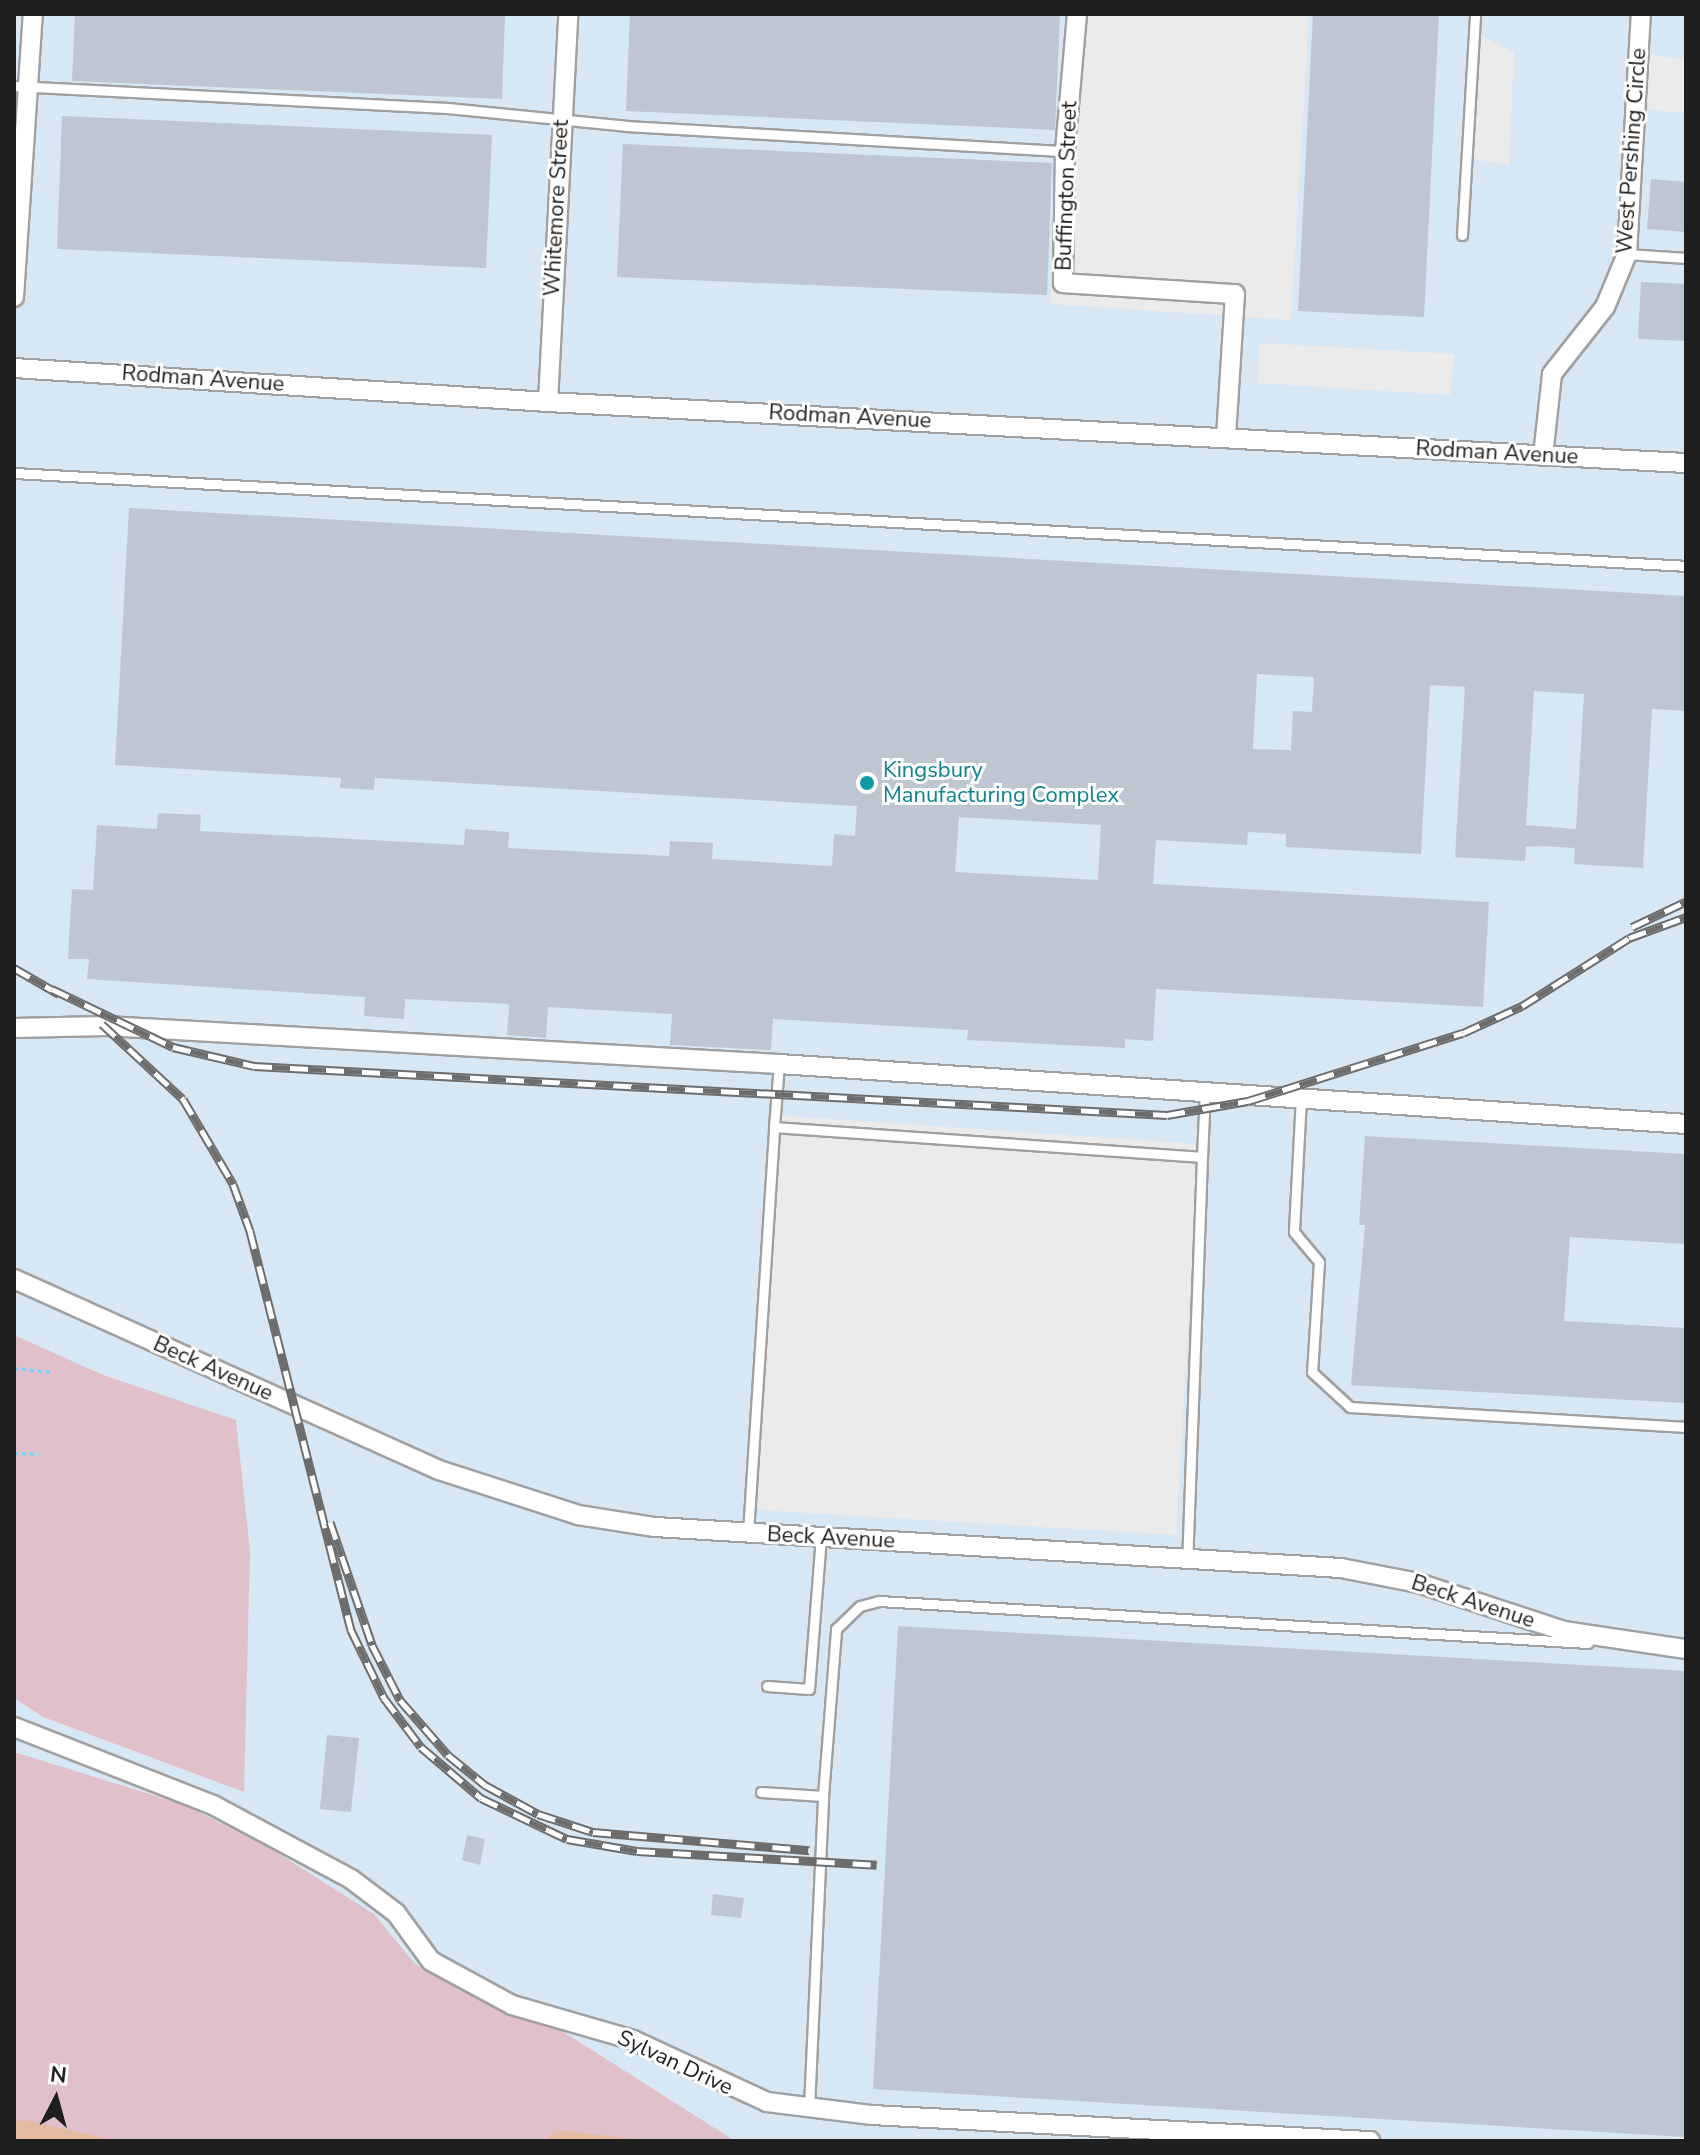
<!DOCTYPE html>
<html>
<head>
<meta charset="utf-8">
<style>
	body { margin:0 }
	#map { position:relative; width:1700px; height:2155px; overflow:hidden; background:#e5e7f1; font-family:"Nunito Sans",sans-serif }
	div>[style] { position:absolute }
	.military>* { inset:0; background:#d7e7f4 }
	.wetland>* { inset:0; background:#e0c0ca }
	.parking>* { inset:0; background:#ebebeb }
	.water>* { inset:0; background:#e2bba2 }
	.building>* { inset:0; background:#bec6d1 }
	.path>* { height:3px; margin-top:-1.5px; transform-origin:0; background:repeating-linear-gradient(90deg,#68d7ff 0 4px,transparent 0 8px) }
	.roads { filter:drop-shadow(2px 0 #a0a0a0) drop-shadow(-2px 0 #a0a0a0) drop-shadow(0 2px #a0a0a0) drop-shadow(0 -2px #a0a0a0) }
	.service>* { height:9px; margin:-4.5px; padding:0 4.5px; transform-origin:4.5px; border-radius:4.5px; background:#fff }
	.minor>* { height:18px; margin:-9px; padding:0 9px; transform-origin:9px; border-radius:9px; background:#fff }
	.rail>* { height:9px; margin-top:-4.5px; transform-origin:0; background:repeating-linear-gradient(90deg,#fff 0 18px,#6d6d6d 0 36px); box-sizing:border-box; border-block:2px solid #6d6d6d }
	.dots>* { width:22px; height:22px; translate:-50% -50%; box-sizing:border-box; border:4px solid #fff; border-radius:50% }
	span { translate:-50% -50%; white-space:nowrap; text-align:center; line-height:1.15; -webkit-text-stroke:6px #fff; paint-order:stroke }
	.street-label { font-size:22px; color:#1f1f1f }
	.culture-label { font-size:22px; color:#0d838f }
	.left { translate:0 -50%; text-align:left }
	.frame { position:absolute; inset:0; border:16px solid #1f1f1f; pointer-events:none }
	.north { position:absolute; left:16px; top:2059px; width:80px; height:80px; -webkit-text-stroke:6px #fff; paint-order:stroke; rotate:6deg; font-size:22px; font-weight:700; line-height:32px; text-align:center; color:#1f1f1f }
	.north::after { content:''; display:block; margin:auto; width:28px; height:36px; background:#1f1f1f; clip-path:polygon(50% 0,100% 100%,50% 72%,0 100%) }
</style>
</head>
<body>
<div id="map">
	<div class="military">
		<div style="clip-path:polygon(14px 14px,1686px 14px,1686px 2141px,118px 2141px,14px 2120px)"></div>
	</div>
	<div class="wetland">
		<div style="clip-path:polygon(14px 1335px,103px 1375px,236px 1420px,250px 1551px,244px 1792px,43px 1717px,14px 1698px)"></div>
		<div style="clip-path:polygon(14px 1752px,185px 1805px,268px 1847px,374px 1914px,415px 1964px,509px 2014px,559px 2029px,735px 2141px,118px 2141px,14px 2120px)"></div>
	</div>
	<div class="parking">
		<div style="clip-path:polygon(1075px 14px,1309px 14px,1291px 320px,1050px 304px)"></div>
		<div style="clip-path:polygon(1480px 35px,1514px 52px,1509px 165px,1472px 159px)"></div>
		<div style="clip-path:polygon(1649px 55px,1686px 59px,1686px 113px,1648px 110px)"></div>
		<div style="clip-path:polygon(1259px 343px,1454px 354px,1450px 395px,1258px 383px)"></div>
		<div style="clip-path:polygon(770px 1115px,1199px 1144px,1176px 1535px,758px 1510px)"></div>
	</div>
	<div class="water">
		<div style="clip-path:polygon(14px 2120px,30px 2121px,118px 2141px,14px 2141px)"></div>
		<div style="clip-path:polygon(555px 2130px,645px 2140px,546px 2141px)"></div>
	</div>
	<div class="building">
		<div style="clip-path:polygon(75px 14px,505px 14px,502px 99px,72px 81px)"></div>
		<div style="clip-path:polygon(630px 14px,1060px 14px,1055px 130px,626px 111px)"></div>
		<div style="clip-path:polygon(1313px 14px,1439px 14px,1424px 317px,1298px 311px)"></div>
		<div style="clip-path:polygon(62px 116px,492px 135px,486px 268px,57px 249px)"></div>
		<div style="clip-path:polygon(623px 144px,1052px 163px,1047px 295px,617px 277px)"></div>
		<div style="clip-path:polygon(1651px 179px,1686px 182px,1686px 232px,1647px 229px)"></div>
		<div style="clip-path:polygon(1641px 282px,1686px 284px,1686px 341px,1638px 339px)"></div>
		<div style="clip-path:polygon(evenodd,129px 508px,1686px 596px,1686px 711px,1652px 709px,1643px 868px,1574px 864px,1575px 848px,1542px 846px,1526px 847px,1525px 861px,1455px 857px,1465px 687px,1430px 685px,1421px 854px,1286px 847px,1286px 834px,1248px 832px,1247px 845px,1156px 840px,1153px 884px,1489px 902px,1483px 1007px,1156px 989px,1153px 1041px,1125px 1039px,1125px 1048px,967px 1040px,968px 1030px,773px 1019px,771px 1050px,670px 1045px,672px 1014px,548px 1007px,546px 1038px,507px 1035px,509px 1004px,405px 999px,404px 1019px,364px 1016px,365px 997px,87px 979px,89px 959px,68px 959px,72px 889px,93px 890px,97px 825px,157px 829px,158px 813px,201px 815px,200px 831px,464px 845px,465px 829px,509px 832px,508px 848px,669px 856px,670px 841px,713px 843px,712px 859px,832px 866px,834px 834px,855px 836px,857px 806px,375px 778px,374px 790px,340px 788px,341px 778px,115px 765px,129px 508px,1257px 674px,1314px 677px,1312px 712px,1293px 711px,1291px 750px,1253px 749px,1257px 674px,129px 508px,1534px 691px,1584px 694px,1576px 829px,1526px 825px,1534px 691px,129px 508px,959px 817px,1101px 825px,1098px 880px,955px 872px,959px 817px)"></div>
		<div style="clip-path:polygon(1365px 1136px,1686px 1154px,1686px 1244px,1570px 1237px,1564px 1321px,1686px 1328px,1686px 1403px,1351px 1385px,1365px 1225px,1359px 1225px)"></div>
		<div style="clip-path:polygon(898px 1626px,1686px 1671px,1686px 2137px,873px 2089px)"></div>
		<div style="clip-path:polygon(327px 1735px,359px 1738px,351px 1812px,320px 1809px)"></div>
		<div style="clip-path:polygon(467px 1835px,485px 1839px,480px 1865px,462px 1860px)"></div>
		<div style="clip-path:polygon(713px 1894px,744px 1898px,741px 1918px,711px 1915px)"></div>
	</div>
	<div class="path">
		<div style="left:14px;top:1368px;width:37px;rotate:6deg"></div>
		<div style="left:14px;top:1453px;width:25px;rotate:2deg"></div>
	</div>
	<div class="roads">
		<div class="service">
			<div style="left:14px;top:86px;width:434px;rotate:2.9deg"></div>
			<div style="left:447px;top:108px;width:180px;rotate:5.7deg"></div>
			<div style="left:626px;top:126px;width:440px;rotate:3.3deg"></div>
			<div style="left:1462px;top:235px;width:221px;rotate:-86.6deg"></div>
			<div style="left:1627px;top:254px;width:59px;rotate:3.9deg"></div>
			<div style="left:14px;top:473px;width:1675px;rotate:3.18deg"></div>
			<div style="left:1301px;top:1097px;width:135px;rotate:93deg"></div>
			<div style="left:1294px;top:1232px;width:39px;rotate:50deg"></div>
			<div style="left:1319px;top:1262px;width:110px;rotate:93.6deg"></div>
			<div style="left:1312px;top:1372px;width:52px;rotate:42.6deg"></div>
			<div style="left:1350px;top:1407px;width:337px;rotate:3.4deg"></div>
			<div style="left:774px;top:1127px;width:63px;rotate:-85.5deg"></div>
			<div style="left:1202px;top:1157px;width:65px;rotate:-87.4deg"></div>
			<div style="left:748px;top:1533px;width:407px;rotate:-86.3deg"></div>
			<div style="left:774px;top:1127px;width:429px;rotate:4deg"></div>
			<div style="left:1202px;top:1157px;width:401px;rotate:92.1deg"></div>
			<div style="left:767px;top:1686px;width:42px;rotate:4.1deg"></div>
			<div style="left:809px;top:1689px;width:152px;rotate:-85.5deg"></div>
			<div style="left:761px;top:1792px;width:62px;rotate:3.7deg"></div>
			<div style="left:823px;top:1796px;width:168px;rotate:-85.5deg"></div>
			<div style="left:836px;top:1629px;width:33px;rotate:-44deg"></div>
			<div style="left:860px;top:1606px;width:20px;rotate:-15deg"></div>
			<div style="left:879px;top:1601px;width:710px;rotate:3.39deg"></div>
			<div style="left:809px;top:2108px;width:312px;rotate:-87.4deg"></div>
		</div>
		<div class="minor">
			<div style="left:1077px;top:14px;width:138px;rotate:95deg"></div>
			<div style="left:1065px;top:151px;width:132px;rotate:90.9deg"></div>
			<div style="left:1063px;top:283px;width:172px;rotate:3.7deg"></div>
			<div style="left:1235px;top:294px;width:143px;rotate:93.6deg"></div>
			<div style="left:14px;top:297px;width:284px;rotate:-86.2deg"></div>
			<div style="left:14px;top:368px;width:535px;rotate:3.64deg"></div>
			<div style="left:548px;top:402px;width:1140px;rotate:3.07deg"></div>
			<div style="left:548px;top:402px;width:389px;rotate:-87deg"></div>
			<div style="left:1543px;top:456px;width:82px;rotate:-83.7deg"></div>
			<div style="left:1552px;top:374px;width:85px;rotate:-51.7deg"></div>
			<div style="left:1605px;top:307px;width:57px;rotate:-67.5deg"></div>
			<div style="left:1627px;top:254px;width:240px;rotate:-86.7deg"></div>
			<div style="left:14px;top:1028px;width:92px;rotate:-1.2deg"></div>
			<div style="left:106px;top:1026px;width:674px;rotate:3.23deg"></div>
			<div style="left:779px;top:1064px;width:909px;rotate:3.78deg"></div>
			<div style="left:14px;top:1279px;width:466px;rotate:24.2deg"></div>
			<div style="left:439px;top:1470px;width:146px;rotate:17.9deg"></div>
			<div style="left:578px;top:1515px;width:78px;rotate:8.9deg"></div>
			<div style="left:655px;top:1527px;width:687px;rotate:3.42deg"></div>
			<div style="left:1341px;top:1568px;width:78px;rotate:11deg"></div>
			<div style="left:1418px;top:1583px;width:154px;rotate:18.2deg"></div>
			<div style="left:1564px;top:1631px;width:123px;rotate:8.4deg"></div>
			<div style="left:14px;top:1727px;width:214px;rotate:21.4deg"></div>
			<div style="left:213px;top:1805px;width:157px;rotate:28.2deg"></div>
			<div style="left:351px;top:1879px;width:56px;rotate:37.1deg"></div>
			<div style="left:396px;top:1913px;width:59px;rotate:53.9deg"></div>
			<div style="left:431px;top:1961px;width:92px;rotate:28.5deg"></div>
			<div style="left:512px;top:2005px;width:126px;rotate:16.1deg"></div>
			<div style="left:633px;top:2040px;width:148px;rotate:24.8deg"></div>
			<div style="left:767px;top:2102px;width:106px;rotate:7.1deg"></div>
			<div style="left:872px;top:2115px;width:499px;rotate:3deg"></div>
		</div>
	</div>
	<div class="rail">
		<div style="left:1632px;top:927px;width:59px;rotate:-25.3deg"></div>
		<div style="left:14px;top:968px;width:52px;rotate:30deg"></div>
		<div style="left:52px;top:989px;width:134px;rotate:25.6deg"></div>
		<div style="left:173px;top:1047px;width:83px;rotate:13.2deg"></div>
		<div style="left:254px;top:1066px;width:914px;rotate:3.07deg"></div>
		<div style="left:1167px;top:1115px;width:82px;rotate:-9.8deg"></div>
		<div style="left:1248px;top:1101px;width:225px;rotate:-17.6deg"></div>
		<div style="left:1463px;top:1033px;width:65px;rotate:-24.6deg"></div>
		<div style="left:1522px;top:1006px;width:127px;rotate:-32.4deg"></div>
		<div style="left:1629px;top:938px;width:61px;rotate:-20.2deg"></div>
		<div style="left:102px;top:1024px;width:110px;rotate:42.8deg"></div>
		<div style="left:183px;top:1099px;width:99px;rotate:59.5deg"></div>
		<div style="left:233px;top:1184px;width:50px;rotate:70.1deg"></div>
		<div style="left:250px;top:1231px;width:412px;rotate:75.8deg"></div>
		<div style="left:351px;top:1630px;width:76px;rotate:64.1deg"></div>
		<div style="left:384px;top:1698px;width:61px;rotate:52.9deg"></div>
		<div style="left:421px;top:1747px;width:79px;rotate:40.4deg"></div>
		<div style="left:481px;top:1798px;width:95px;rotate:25.5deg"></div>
		<div style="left:567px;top:1839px;width:71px;rotate:9.7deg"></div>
		<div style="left:637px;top:1851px;width:240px;rotate:3.3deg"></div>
		<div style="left:330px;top:1522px;width:130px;rotate:71.1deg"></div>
		<div style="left:372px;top:1645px;width:62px;rotate:63deg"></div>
		<div style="left:400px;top:1700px;width:73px;rotate:48.9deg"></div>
		<div style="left:448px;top:1755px;width:48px;rotate:39deg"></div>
		<div style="left:485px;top:1785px;width:60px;rotate:28.7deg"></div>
		<div style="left:538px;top:1814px;width:58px;rotate:18.1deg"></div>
		<div style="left:593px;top:1832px;width:217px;rotate:4.8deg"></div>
	</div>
	<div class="dots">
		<div style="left:867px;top:783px;background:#0f9aa8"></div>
	</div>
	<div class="street-label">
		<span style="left:1632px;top:151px;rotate:-86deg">West Pershing Circle</span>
		<span style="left:1067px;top:186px;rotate:-88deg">Buffington Street</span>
		<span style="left:557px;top:208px;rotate:-87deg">Whitemore Street</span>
		<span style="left:203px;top:379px;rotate:4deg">Rodman Avenue</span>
		<span style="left:850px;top:417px;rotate:3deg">Rodman Avenue</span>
		<span style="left:1497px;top:453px;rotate:3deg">Rodman Avenue</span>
		<span style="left:213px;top:1369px;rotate:24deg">Beck Avenue</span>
		<span style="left:831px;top:1538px;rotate:3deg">Beck Avenue</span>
		<span style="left:1473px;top:1602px;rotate:18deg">Beck Avenue</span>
		<span style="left:675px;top:2063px;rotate:25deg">Sylvan Drive</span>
	</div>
	<div class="culture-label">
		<span class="left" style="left:883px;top:783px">Kingsbury<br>Manufacturing Complex</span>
	</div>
	<div class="frame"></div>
	<div class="north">N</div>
</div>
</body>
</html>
